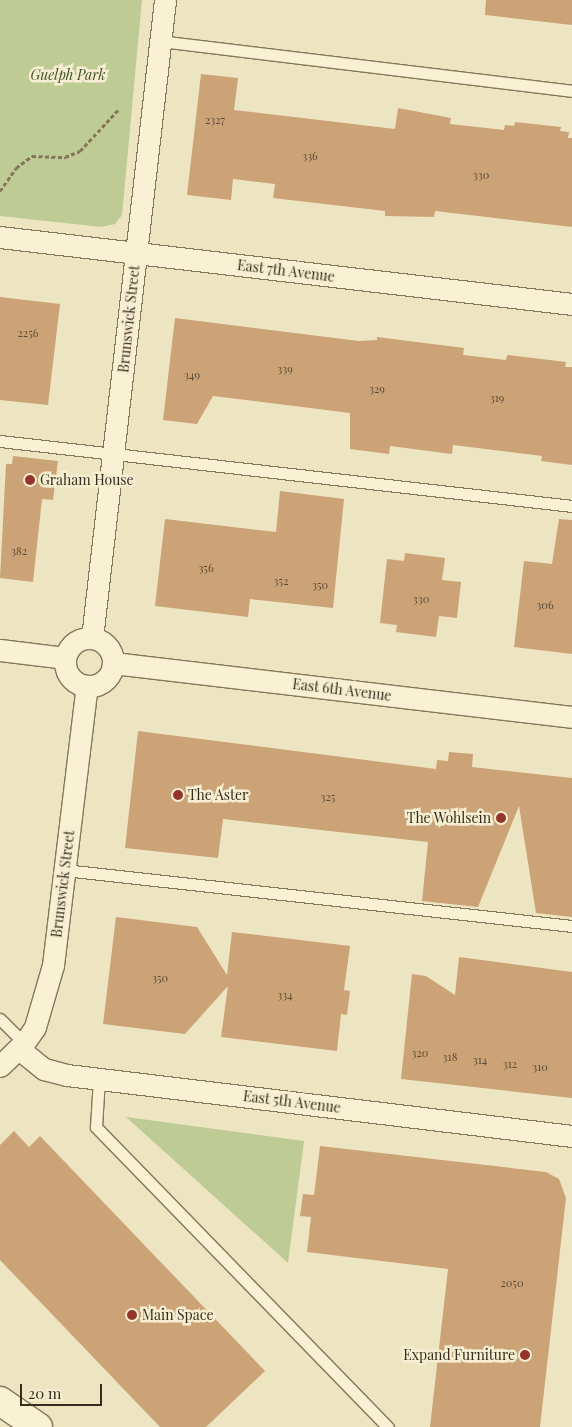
<!DOCTYPE html>
<html>
<head>
<meta charset="utf-8">
<style>
	body { margin:0 }
	#map { position:relative; width:572px; height:1427px; overflow:hidden; background:#ede5c1; font-family:"Playfair Display",serif }
	div>[style] { position:absolute }
	.green>* { inset:0; background:#bfcb95 }
	.building>* { inset:0; background:#cba377 }
	.path>* { height:3px; margin-top:-1.5px; transform-origin:0; background:repeating-linear-gradient(90deg,#867659 0 4px,transparent 0 6.5px) }
	.roads { filter:drop-shadow(1px 0 #867659) drop-shadow(-1px 0 #867659) drop-shadow(0 1px #867659) drop-shadow(0 -1px #867659) }
	.lane>* { height:11px; margin:-5.5px; padding:0 5.5px; transform-origin:5.5px; border-radius:5.5px; background:#f8f1d4 }
	.street>* { height:21px; margin:-10.5px; padding:0 10.5px; transform-origin:10.5px; border-radius:10.5px; background:#f8f1d4 }
	.street>.ring { margin:-10.5px; padding:0; box-sizing:content-box; background:none; border:21px solid #f8f1d4; border-radius:50% }
	.secondary>* { height:28px; margin:-14px; padding:0 14px; transform-origin:14px; border-radius:14px; background:#f8f1d4 }
	.dots>* { width:14px; height:14px; translate:-50% -50%; box-sizing:border-box; border:2px solid #f5eed0; border-radius:50% }
	span { translate:-50% -50%; white-space:nowrap; text-align:center; line-height:1.15; -webkit-text-stroke:5px #f5eed0; paint-order:stroke }
	.number-label { font-size:11px; color:#5b4a34 }
	.number-label span { -webkit-text-stroke-width:0 }
	.park-label { font-size:14px; color:#425224; font-style:italic }
	.street-label { font-size:14px; color:#362c1d }
	.poi-label { font-size:14px; color:#362c1d }
	.left { translate:0 -50%; text-align:left }
	.right { translate:-100% -50%; text-align:right }
	.scale { position:absolute; left:20px; top:1384px; width:82px; height:22px; box-sizing:border-box; border:2px solid #362c1d; border-top:0; padding-left:6px; font-size:15px; line-height:18px; white-space:nowrap; color:#362c1d; -webkit-text-stroke:4px #f5eed0; paint-order:stroke }
</style>
</head>
<body>
<div id="map">
	<div class="green">
		<div style="clip-path:polygon(0 0,142px 0,122px 215px,115px 224px,102px 227px,0 216px)"></div>
		<div style="clip-path:polygon(126px 1117px,304px 1141px,288px 1263px)"></div>
	</div>
	<div class="building">
		<div style="clip-path:polygon(486px 0,572px 0,572px 25px,485px 15px)"></div>
		<div style="clip-path:polygon(201px 74px,238px 78px,234px 110px,395px 129px,398px 108px,451px 118px,450px 124px,504px 130px,505px 125px,514px 126px,515px 122px,561px 127px,560px 131px,569px 132px,568px 138px,572px 138px,572px 227px,435px 211px,434px 217px,385px 216px,385px 211px,273px 198px,275px 184px,233px 179px,231px 200px,187px 195px)"></div>
		<div style="clip-path:polygon(0 297px,60px 304px,48px 405px,0 400px)"></div>
		<div style="clip-path:polygon(175px 318px,359px 341px,377px 340px,377px 337px,464px 348px,463px 355px,506px 360px,507px 355px,566px 362px,565px 367px,572px 367px,572px 465px,541px 461px,542px 456px,453px 445px,452px 454px,390px 446px,389px 454px,350px 449px,350px 413px,213px 396px,197px 424px,163px 420px)"></div>
		<div style="clip-path:polygon(13px 456px,58px 461px,53px 500px,42px 499px,33px 582px,0 578px,6px 464px,12px 464px)"></div>
		<div style="clip-path:polygon(280px 491px,344px 499px,333px 608px,250px 599px,248px 617px,155px 606px,165px 519px,276px 532px)"></div>
		<div style="clip-path:polygon(559px 519px,572px 520px,572px 654px,514px 647px,524px 561px,552px 564px)"></div>
		<div style="clip-path:polygon(405px 553px,445px 558px,442px 580px,461px 582px,457px 618px,439px 616px,436px 637px,396px 632px,397px 625px,380px 623px,387px 559px,404px 561px)"></div>
		<div style="clip-path:polygon(138px 731px,436px 769px,437px 760px,448px 761px,449px 752px,473px 754px,472px 767px,572px 778px,572px 917px,536px 913px,519px 806px,478px 907px,422px 901px,428px 842px,223px 819px,218px 858px,125px 848px)"></div>
		<div style="clip-path:polygon(116px 917px,197px 927px,227px 975px,232px 932px,350px 946px,344px 990px,350px 991px,347px 1015px,341px 1014px,337px 1051px,221px 1037px,228px 986px,185px 1034px,103px 1024px)"></div>
		<div style="clip-path:polygon(459px 957px,572px 972px,572px 1098px,401px 1079px,412px 974px,426px 976px,455px 995px)"></div>
		<div style="clip-path:polygon(14px 1131px,29px 1147px,40px 1136px,265px 1371px,206px 1427px,160px 1427px,0 1260px,0 1145px)"></div>
		<div style="clip-path:polygon(320px 1146px,546px 1172px,559px 1179px,566px 1198px,540px 1427px,430px 1427px,448px 1269px,307px 1252px,311px 1217px,300px 1216px,303px 1194px,314px 1195px)"></div>
	</div>
	<div class="path">
		<div style="left:0;top:191px;width:28px;rotate:-55deg"></div>
		<div style="left:16px;top:168px;width:20px;rotate:-37deg"></div>
		<div style="left:32px;top:156px;width:33px;rotate:2deg"></div>
		<div style="left:65px;top:157px;width:16px;rotate:-22deg"></div>
		<div style="left:80px;top:151px;width:56px;rotate:-47.2deg"></div>
	</div>
	<div class="roads">
		<div class="lane">
			<div style="left:160px;top:41px;width:415px;rotate:6.9deg"></div>
			<div style="left:0;top:441px;width:576px;rotate:6.48deg"></div>
			<div style="left:64px;top:870px;width:511px;rotate:6.29deg"></div>
			<div style="left:0;top:1019px;width:34px;rotate:45deg"></div>
			<div style="left:99px;top:1078px;width:49px;rotate:93.5deg"></div>
			<div style="left:96px;top:1127px;width:419px;rotate:45.8deg"></div>
		</div>
		<div class="street">
			<div style="left:0;top:237px;width:576px;rotate:6.68deg"></div>
			<div style="left:92px;top:638px;width:642px;rotate:-83.47deg"></div>
			<div class="ring" style="left:65px;top:638px;width:27px;height:27px"></div>
			<div style="left:0;top:650px;width:65px;rotate:7deg"></div>
			<div style="left:113px;top:663px;width:462px;rotate:6.7deg"></div>
			<div style="left:19px;top:1049px;width:32px;rotate:39deg"></div>
			<div style="left:44px;top:1069px;width:24px;rotate:15deg"></div>
			<div style="left:67px;top:1075px;width:509px;rotate:6.89deg"></div>
			<div style="left:0;top:1066px;width:33px;rotate:-44deg"></div>
			<div style="left:24px;top:1043px;width:19px;rotate:-55deg"></div>
			<div style="left:35px;top:1027px;width:65px;rotate:-73.8deg"></div>
			<div style="left:53px;top:965px;width:281px;rotate:-83.1deg"></div>
		</div>
		<div class="secondary">
			<div style="left:0;top:1401px;width:46px;rotate:34.4deg"></div>
		</div>
	</div>
	<div class="dots">
		<div style="left:30px;top:480px;background:#95342a"></div>
		<div style="left:178px;top:795px;background:#95342a"></div>
		<div style="left:501px;top:818px;background:#95342a"></div>
		<div style="left:132px;top:1315px;background:#95342a"></div>
		<div style="left:525px;top:1355px;background:#95342a"></div>
	</div>
	<div class="number-label">
		<span style="left:215px;top:120px">2327</span>
		<span style="left:310px;top:156px">336</span>
		<span style="left:481px;top:175px">330</span>
		<span style="left:28px;top:333px">2256</span>
		<span style="left:285px;top:369px">339</span>
		<span style="left:192px;top:375px">349</span>
		<span style="left:377px;top:389px">329</span>
		<span style="left:497px;top:398px">319</span>
		<span style="left:19px;top:551px">382</span>
		<span style="left:206px;top:568px">356</span>
		<span style="left:281px;top:581px">352</span>
		<span style="left:320px;top:585px">350</span>
		<span style="left:421px;top:599px">330</span>
		<span style="left:545px;top:605px">306</span>
		<span style="left:328px;top:797px">325</span>
		<span style="left:160px;top:978px">350</span>
		<span style="left:285px;top:995px">334</span>
		<span style="left:420px;top:1053px">320</span>
		<span style="left:450px;top:1057px">318</span>
		<span style="left:480px;top:1060px">314</span>
		<span style="left:510px;top:1064px">312</span>
		<span style="left:540px;top:1067px">310</span>
		<span style="left:512px;top:1283px">2050</span>
	</div>
	<div class="park-label">
		<span style="left:68px;top:75px">Guelph Park</span>
	</div>
	<div class="street-label">
		<span style="left:286px;top:271px;rotate:7deg">East 7th Avenue</span>
		<span style="left:129px;top:319px;rotate:-84deg">Brunswick Street</span>
		<span style="left:342px;top:690px;rotate:7deg">East 6th Avenue</span>
		<span style="left:63px;top:884px;rotate:-83deg">Brunswick Street</span>
		<span style="left:292px;top:1102px;rotate:7deg">East 5th Avenue</span>
	</div>
	<div class="poi-label">
		<span class="left" style="left:40px;top:480px">Graham House</span>
		<span class="left" style="left:188px;top:795px">The Aster</span>
		<span class="right" style="left:491px;top:818px">The Wohlsein</span>
		<span class="left" style="left:142px;top:1315px">Main Space</span>
		<span class="right" style="left:515px;top:1355px">Expand Furniture</span>
	</div>
	<div class="scale">20 m</div>
</div>
</body>
</html>
